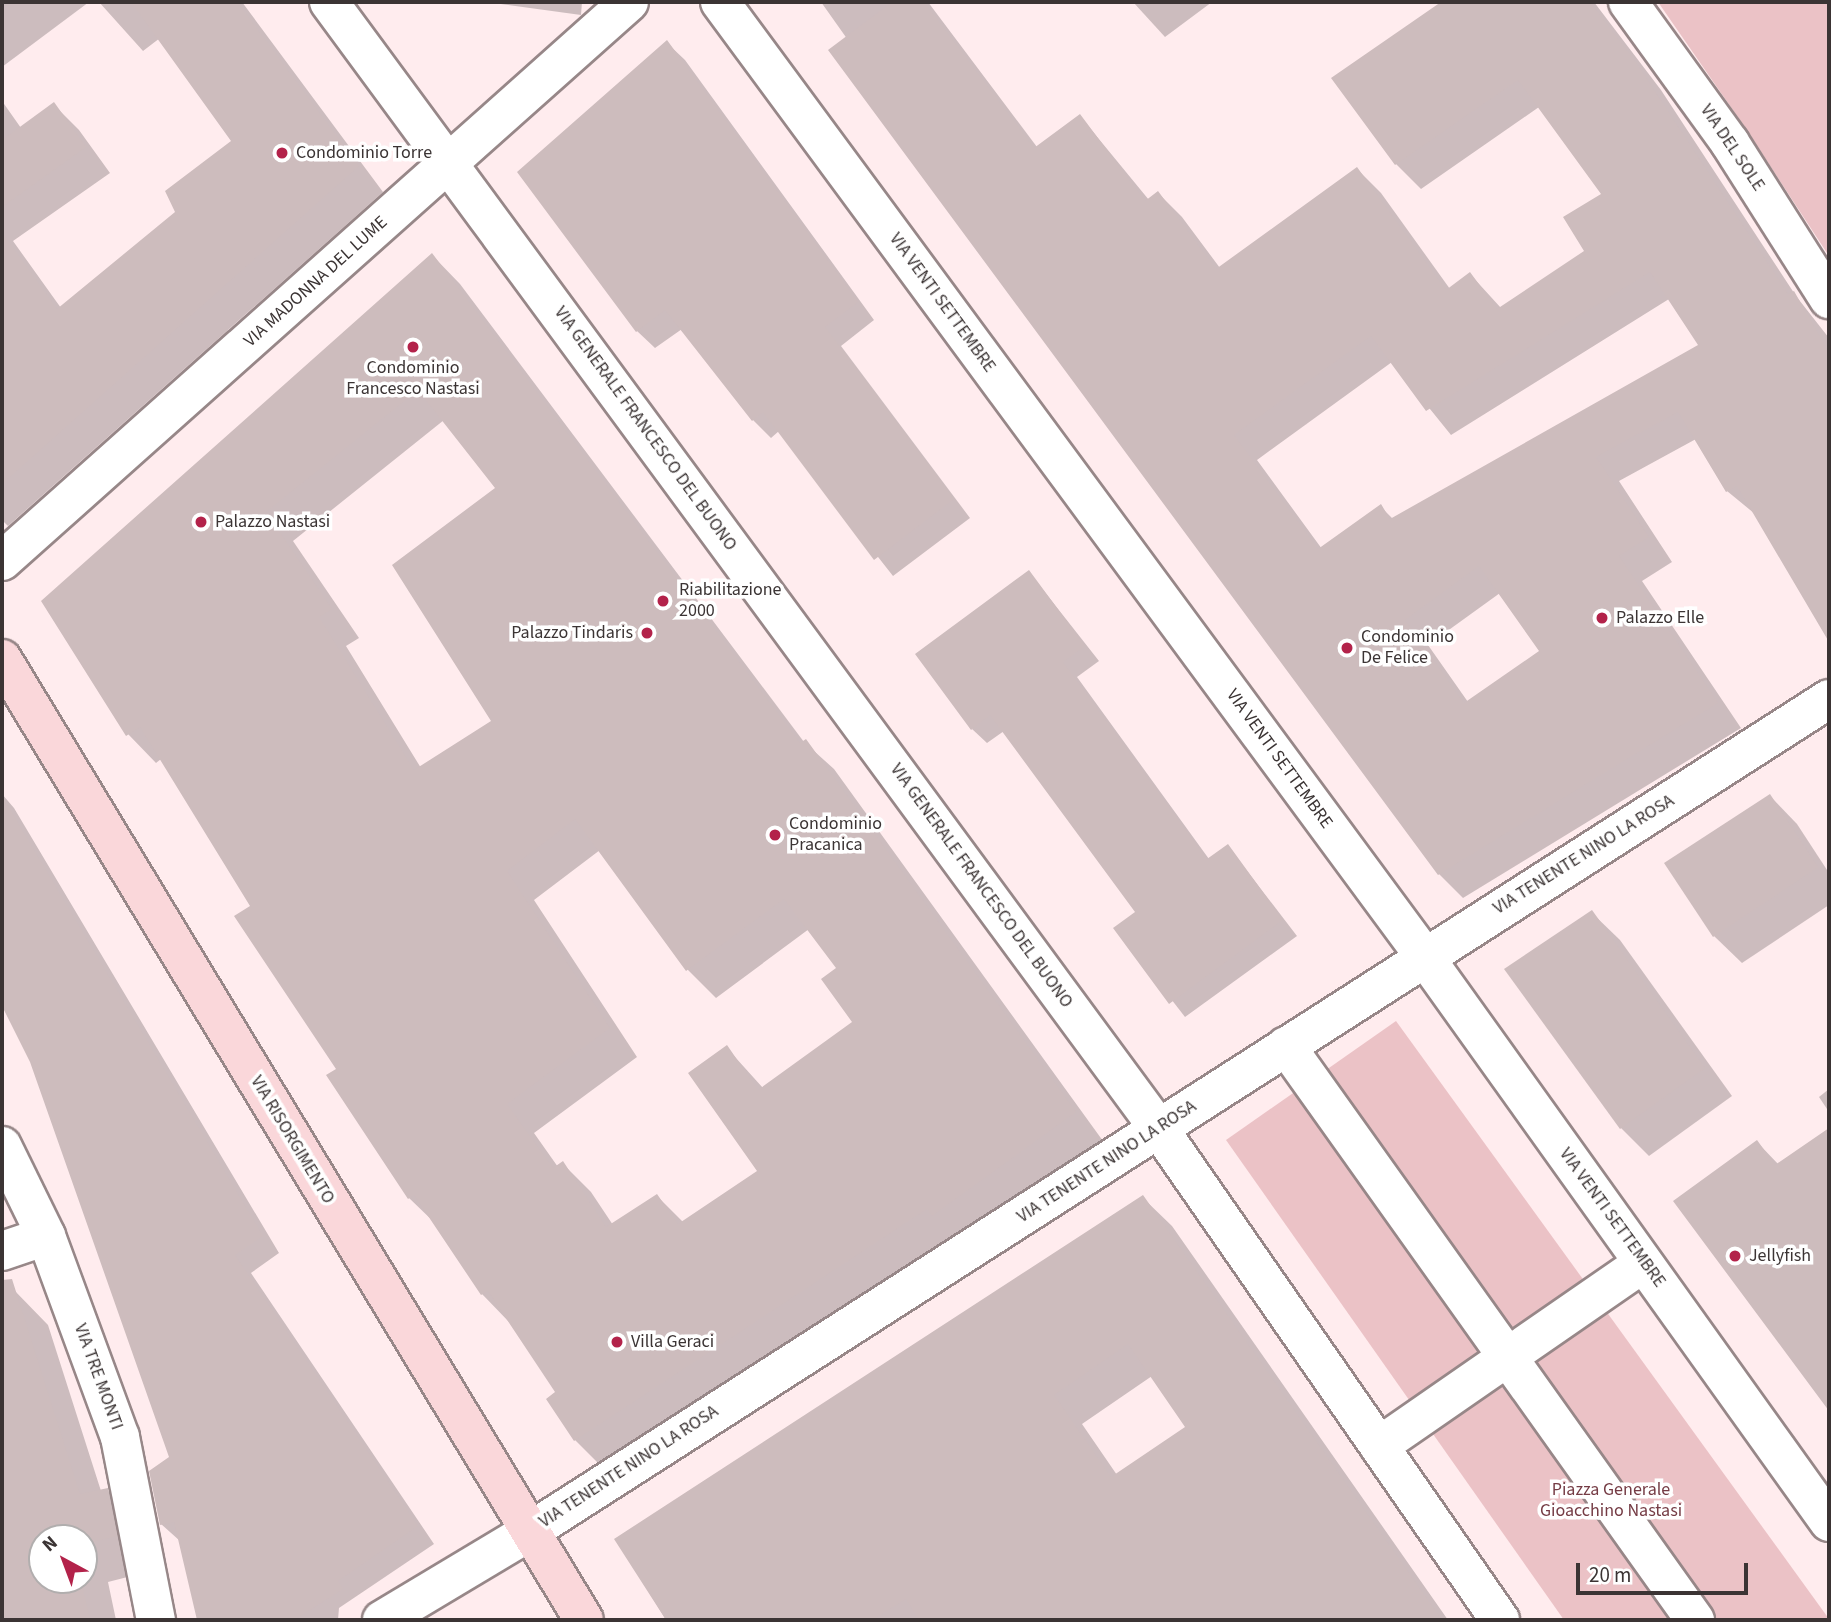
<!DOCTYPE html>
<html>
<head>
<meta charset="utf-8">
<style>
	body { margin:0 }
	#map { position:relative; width:1831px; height:1622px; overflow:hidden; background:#ffecee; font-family:"Source Sans 3",sans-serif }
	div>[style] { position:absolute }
	.green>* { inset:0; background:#ebc2c6 }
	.shadow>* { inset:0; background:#0003 }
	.building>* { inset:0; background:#cdbcbd }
	.roads { filter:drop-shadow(2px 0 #978788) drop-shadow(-2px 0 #978788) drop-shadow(0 2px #978788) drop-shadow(0 -2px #978788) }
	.minor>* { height:38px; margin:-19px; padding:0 19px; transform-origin:19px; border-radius:19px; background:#fff }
	.major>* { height:38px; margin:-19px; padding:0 19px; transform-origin:19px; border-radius:19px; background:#fad7da }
	.dots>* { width:19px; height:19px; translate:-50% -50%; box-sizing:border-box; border:4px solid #fff; border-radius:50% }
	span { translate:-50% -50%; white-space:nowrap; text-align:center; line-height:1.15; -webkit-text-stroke:7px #fff; paint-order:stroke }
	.street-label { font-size:18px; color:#3b3434 }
	.poi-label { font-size:18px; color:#3b3434 }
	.left { translate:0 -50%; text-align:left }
	.right { translate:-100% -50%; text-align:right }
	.park-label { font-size:18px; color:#753c45 }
	.frame { position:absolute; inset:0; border:4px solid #3b3434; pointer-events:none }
	.north { position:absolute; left:28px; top:1524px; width:70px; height:70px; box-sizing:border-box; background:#fff; border:2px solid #b1aeae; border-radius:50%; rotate:319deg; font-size:19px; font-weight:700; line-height:28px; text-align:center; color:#3b3434 }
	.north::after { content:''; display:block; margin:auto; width:24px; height:32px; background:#b3224a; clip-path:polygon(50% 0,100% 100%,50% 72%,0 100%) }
	.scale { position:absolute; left:1576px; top:1563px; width:172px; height:32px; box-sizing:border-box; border:4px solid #3b3434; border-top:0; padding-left:9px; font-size:21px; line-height:24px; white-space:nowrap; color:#3b3434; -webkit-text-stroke:5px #fff; paint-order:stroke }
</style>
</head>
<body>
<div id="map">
	<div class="green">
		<div style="clip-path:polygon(1658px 2px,1829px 2px,1829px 256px,1746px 129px)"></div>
		<div style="clip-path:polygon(1396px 1021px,1829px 1619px,1829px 1620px,1564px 1620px,1226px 1140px)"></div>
	</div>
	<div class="shadow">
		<div style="clip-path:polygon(2px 2px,89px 2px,2px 67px)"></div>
		<div style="clip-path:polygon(99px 2px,242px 2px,383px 192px,8px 526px,2px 520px,2px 101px,21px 128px,54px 105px,79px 130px,110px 173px,13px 241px,61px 308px,178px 213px,234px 141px,160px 38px,143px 51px)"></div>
		<div style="clip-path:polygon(486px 2px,582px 2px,581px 15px)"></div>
		<div style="clip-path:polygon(evenodd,821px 2px,928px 2px,1037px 147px,1080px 116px,1149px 200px,1158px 193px,1182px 217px,1220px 268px,1357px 169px,1381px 193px,1450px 289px,1470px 274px,1501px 308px,1587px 251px,1603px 194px,1539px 107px,1421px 189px,1396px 164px,1334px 78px,1444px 2px,1594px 2px,1661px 90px,1796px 296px,1829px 338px,1829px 621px,1755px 514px,1727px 491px,1696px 439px,1619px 481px,1672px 562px,1642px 581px,1741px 728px,1463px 898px,1439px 874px,821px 2px,1669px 299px,1700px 346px,1393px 519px,1381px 507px,1322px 549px,1257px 460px,1392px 362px,1451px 435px,1669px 299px,821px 2px,1500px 593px,1542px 652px,1468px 702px,1428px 645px,1500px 593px)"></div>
		<div style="clip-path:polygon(1133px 2px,1212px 2px,1165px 37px)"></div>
		<div style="clip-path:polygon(667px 43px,685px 60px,874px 320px,841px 346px,970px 518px,893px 576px,779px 431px,771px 438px,753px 420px,682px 329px,655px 348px,637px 331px)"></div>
		<div style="clip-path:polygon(evenodd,432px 255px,460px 284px,804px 742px,834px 769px,1103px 1141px,961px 1243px,603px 1468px,575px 1440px,557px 1393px,510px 1323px,482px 1294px,437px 1225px,409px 1198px,252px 906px,161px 759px,156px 763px,128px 734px,43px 601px,432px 255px,444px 420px,498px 488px,494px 722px,421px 768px,346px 646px,359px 638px,293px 541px,444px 420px,432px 255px,600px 850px,688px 970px,716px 998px,809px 929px,839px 968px,854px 1023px,763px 1088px,726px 1047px,759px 1171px,684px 1223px,657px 1196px,613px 1225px,591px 1192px,562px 1163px,558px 1167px,534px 1133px,637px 1057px,534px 900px,600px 850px)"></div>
		<div style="clip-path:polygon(1029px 572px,1099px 661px,1077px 677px,1209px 859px,1228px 846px,1297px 936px,1185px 1017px,1116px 928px,1138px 912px,1004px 731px,987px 743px,972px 729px)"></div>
		<div style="clip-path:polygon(2px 794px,14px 808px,279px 1253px,251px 1273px,434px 1544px,339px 1608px,338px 1620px,200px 1620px,180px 1541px,161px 1524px,171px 1458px,32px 1061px,2px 1004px)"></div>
		<div style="clip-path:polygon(1770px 796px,1797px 824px,1829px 873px,1829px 905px,1742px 963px,1714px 936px)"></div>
		<div style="clip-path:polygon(1592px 913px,1620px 940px,1732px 1096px,1649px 1156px,1621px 1128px,1506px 969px)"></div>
		<div style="clip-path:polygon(1829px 1089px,1829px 1112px,1819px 1097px)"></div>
		<div style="clip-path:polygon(1829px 1130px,1829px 1409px,1676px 1202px,1757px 1142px,1779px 1165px)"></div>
		<div style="clip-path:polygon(evenodd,1143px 1198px,1172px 1226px,1448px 1620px,1089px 1620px,1085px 1614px,1075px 1620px,666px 1620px,617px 1540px,1143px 1198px,1152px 1376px,1187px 1427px,1117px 1475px,1082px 1424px,1152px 1376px)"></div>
		<div style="clip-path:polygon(evenodd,14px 1290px,48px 1325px,101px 1491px,107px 1490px,142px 1525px,151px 1571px,108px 1582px,116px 1620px,2px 1620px,2px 1294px,14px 1290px,42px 1538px,84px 1538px,84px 1580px,42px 1580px,42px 1538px)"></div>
	</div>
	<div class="building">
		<div style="clip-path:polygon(131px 2px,237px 2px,359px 166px,2px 484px,2px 232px,57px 309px,175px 212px,165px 191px,231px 141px)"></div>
		<div style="clip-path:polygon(evenodd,892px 2px,924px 2px,1034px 148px,1080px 114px,1145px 201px,1158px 191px,1216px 269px,1357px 167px,1446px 290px,1470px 272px,1497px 309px,1584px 251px,1563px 217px,1601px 194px,1518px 80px,1395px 165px,1331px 78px,1441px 2px,1590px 2px,1637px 64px,1788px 294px,1794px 291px,1829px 353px,1829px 642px,1737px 486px,1726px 492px,1678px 412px,1596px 457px,1649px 537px,1619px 556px,1718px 703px,1438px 875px,828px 50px,892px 2px,1650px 272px,1698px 345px,1390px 519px,1381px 504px,1318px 549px,1234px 435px,1371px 336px,1426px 411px,1650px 272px,892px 2px,1479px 566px,1539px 651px,1464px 703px,1405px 620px,1479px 566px)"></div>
		<div style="clip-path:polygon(667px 40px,858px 302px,825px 327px,954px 499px,874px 560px,763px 412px,752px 421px,665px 310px,636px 332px,517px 172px)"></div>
		<div style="clip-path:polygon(54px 102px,86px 147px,2px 207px,2px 140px)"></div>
		<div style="clip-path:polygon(evenodd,432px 253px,800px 743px,806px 739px,1076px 1112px,932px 1216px,927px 1209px,574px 1441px,546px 1399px,555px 1392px,488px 1291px,481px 1295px,414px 1195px,408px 1199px,326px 1075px,336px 1069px,234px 916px,250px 906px,140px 727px,126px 736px,41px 601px,432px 253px,418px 390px,495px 488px,392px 565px,491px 721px,414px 770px,319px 617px,332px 609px,266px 512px,418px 390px,432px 253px,575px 819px,686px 971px,784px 899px,836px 968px,821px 979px,852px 1022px,758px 1090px,727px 1045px,688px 1073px,757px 1171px,678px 1224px,657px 1194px,606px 1227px,563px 1161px,553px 1168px,507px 1104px,610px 1028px,507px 871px,575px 819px)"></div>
		<div style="clip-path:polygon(1029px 570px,1085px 646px,1063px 662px,1207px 859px,1228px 844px,1283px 920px,1169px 1004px,1113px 928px,1135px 912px,990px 715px,971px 730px,915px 654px)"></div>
		<div style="clip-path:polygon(1770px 794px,1818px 867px,1713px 937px,1664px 863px)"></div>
		<div style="clip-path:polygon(2px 796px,263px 1236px,235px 1255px,418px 1526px,338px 1581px,343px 1589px,294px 1620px,197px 1620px,174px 1522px,160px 1525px,149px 1471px,169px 1457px,30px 1062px,2px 1006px)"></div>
		<div style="clip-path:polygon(1592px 910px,1705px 1068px,1620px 1129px,1504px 969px)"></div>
		<div style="clip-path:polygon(1829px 1128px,1829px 1411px,1673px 1201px,1757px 1140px,1775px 1165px)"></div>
		<div style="clip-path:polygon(evenodd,1143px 1195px,1442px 1620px,919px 1620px,906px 1599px,872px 1620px,666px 1620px,614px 1539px,1143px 1195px,1128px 1344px,1185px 1427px,1111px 1477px,1054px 1395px,1128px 1344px)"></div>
		<div style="clip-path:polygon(12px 1279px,80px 1494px,108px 1488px,117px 1536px,84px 1544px,84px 1538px,42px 1538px,42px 1580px,81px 1580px,90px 1620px,2px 1620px,2px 1280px)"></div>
	</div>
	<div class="roads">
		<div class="minor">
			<div style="left:329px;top:2px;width:1400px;rotate:53.63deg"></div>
			<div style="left:1159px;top:1129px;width:598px;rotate:55.22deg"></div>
			<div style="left:720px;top:2px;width:1186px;rotate:53.57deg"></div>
			<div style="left:1424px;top:956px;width:696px;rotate:54.41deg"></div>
			<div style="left:1628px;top:2px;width:174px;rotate:54.1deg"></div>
			<div style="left:1730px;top:143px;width:185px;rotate:57.6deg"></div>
			<div style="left:2px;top:561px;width:840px;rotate:-41.72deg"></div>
			<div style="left:1286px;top:1046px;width:705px;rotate:54.53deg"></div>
			<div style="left:2px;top:1146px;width:100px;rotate:63.9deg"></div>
			<div style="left:46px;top:1236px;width:214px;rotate:69.8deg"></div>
			<div style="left:120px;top:1437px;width:187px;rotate:78.9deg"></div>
			<div style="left:2px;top:1251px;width:46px;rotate:-18.8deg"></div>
			<div style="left:1379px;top:1446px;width:321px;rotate:-34.7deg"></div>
			<div style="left:382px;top:1620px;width:171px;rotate:-30.9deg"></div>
			<div style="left:529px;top:1532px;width:1544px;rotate:-32.65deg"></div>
		</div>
		<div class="major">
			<div style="left:2px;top:659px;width:1123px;rotate:58.8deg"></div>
		</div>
	</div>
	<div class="dots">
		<div style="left:282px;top:153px;background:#b3224a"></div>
		<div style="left:413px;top:347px;background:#b3224a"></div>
		<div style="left:201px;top:522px;background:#b3224a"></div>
		<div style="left:663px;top:601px;background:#b3224a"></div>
		<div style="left:1602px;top:618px;background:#b3224a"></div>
		<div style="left:647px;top:633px;background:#b3224a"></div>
		<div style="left:1347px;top:648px;background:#b3224a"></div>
		<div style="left:775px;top:835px;background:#b3224a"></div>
		<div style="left:1735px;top:1256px;background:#b3224a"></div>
		<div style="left:617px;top:1342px;background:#b3224a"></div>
	</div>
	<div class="street-label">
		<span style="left:1732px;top:148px;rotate:56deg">VIA DEL SOLE</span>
		<span style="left:316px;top:282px;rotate:-42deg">VIA MADONNA DEL LUME</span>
		<span style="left:942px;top:303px;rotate:54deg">VIA VENTI SETTEMBRE</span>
		<span style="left:645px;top:429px;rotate:54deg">VIA GENERALE FRANCESCO DEL BUONO</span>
		<span style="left:1279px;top:759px;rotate:54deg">VIA VENTI SETTEMBRE</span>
		<span style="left:1584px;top:855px;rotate:-32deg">VIA TENENTE NINO LA ROSA</span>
		<span style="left:981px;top:886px;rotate:54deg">VIA GENERALE FRANCESCO DEL BUONO</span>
		<span style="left:292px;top:1140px;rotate:59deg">VIA RISORGIMENTO</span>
		<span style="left:1107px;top:1162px;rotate:-33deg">VIA TENENTE NINO LA ROSA</span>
		<span style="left:1612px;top:1218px;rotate:54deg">VIA VENTI SETTEMBRE</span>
		<span style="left:98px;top:1377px;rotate:70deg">VIA TRE MONTI</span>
		<span style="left:629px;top:1467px;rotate:-33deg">VIA TENENTE NINO LA ROSA</span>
	</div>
	<div class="poi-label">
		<span class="left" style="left:296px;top:153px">Condominio Torre</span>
		<span style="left:413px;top:379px">Condominio<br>Francesco Nastasi</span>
		<span class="left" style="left:215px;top:522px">Palazzo Nastasi</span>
		<span class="left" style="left:679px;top:601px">Riabilitazione<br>2000</span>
		<span class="left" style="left:1616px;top:618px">Palazzo Elle</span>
		<span class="right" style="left:633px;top:633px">Palazzo Tindaris</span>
		<span class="left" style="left:1361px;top:648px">Condominio<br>De Felice</span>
		<span class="left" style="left:789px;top:835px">Condominio<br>Pracanica</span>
		<span class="left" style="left:1749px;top:1256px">Jellyfish</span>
		<span class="left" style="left:631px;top:1342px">Villa Geraci</span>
	</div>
	<div class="park-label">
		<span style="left:1611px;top:1501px">Piazza Generale<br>Gioacchino Nastasi</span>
	</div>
	<div class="frame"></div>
	<div class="north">N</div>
	<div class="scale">20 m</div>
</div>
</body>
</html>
